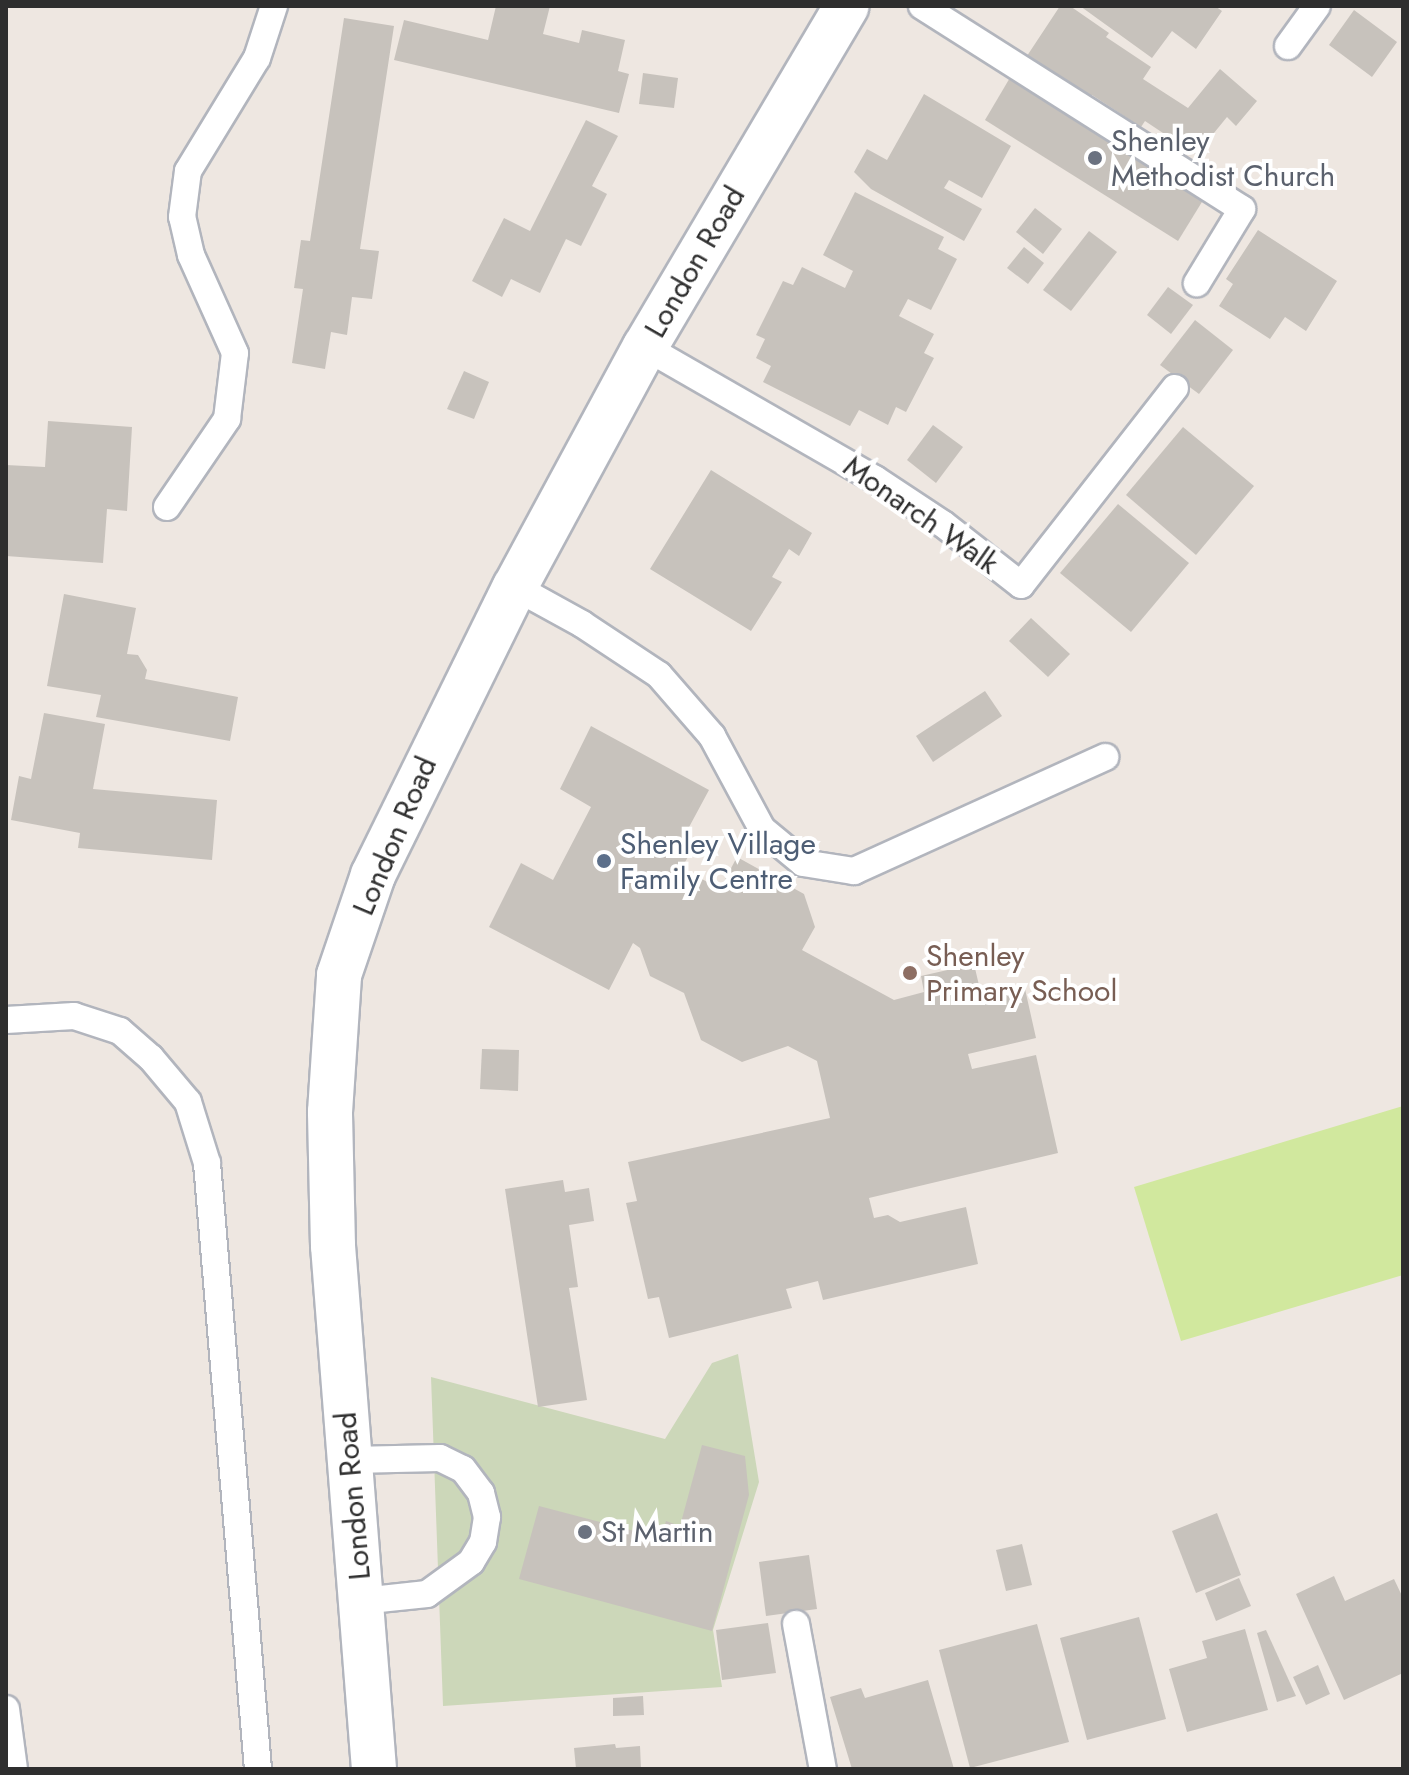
<!DOCTYPE html>
<html>
<head>
<meta charset="utf-8">
<style>
	body { margin:0 }
	#map { position:relative; width:1409px; height:1775px; overflow:hidden; background:#eee7e1; font-family:Jost,sans-serif }
	div>[style] { position:absolute }
	.cemetery>* { inset:0; background:#ccd7b9 }
	.pitch>* { inset:0; background:#d1e89e }
	.building>* { inset:0; background:#c7c2bc }
	.roads { filter:drop-shadow(2px 0 #b2b5bd) drop-shadow(-2px 0 #b2b5bd) drop-shadow(0 2px #b2b5bd) drop-shadow(0 -2px #b2b5bd) }
	.service>* { height:26px; margin:-13px; padding:0 13px; transform-origin:13px; border-radius:13px; background:#fff }
	.secondary>* { height:44px; margin:-22px; padding:0 22px; transform-origin:22px; border-radius:22px; background:#fff }
	.dots>* { width:22px; height:22px; translate:-50% -50%; box-sizing:border-box; border:4px solid #fff; border-radius:50% }
	span { translate:-50% -50%; white-space:nowrap; text-align:center; line-height:1.15; -webkit-text-stroke:8px #fff; paint-order:stroke }
	.worship-label { font-size:30px; color:#5b616d }
	.left { translate:0 -50%; text-align:left }
	.street-label { font-size:30px; color:#2e2e2e }
	.service-label { font-size:30px; color:#4e5e75 }
	.education-label { font-size:30px; color:#785e54 }
	.frame { position:absolute; inset:0; border:8px solid #2e2e2e; pointer-events:none }
</style>
</head>
<body>
<div id="map">
	<div class="cemetery">
		<div style="clip-path:polygon(738px 1354px,759px 1482px,713px 1630px,722px 1687px,443px 1706px,431px 1377px,665px 1439px,712px 1363px)"></div>
	</div>
	<div class="pitch">
		<div style="clip-path:polygon(1403px 1106px,1403px 1275px,1181px 1341px,1134px 1187px)"></div>
	</div>
	<div class="building">
		<div style="clip-path:polygon(496px 6px,550px 6px,543px 34px,579px 43px,582px 30px,625px 40px,618px 71px,629px 74px,619px 113px,394px 60px,404px 20px,488px 40px)"></div>
		<div style="clip-path:polygon(1060px 6px,1070px 6px,1109px 33px,1106px 37px,1151px 67px,1143px 79px,1188px 108px,1220px 69px,1257px 101px,1236px 126px,1227px 117px,1196px 155px,1145px 121px,1141px 127px,1092px 95px,1086px 105px,1021px 65px)"></div>
		<div style="clip-path:polygon(1080px 6px,1215px 6px,1222px 11px,1196px 49px,1172px 31px,1152px 58px)"></div>
		<div style="clip-path:polygon(1354px 10px,1397px 42px,1372px 77px,1329px 45px)"></div>
		<div style="clip-path:polygon(344px 18px,394px 26px,360px 249px,379px 251px,372px 299px,352px 297px,347px 335px,331px 332px,325px 369px,292px 363px,303px 289px,294px 288px,301px 240px,310px 241px)"></div>
		<div style="clip-path:polygon(643px 73px,678px 78px,674px 108px,639px 104px)"></div>
		<div style="clip-path:polygon(1011px 76px,1205px 197px,1178px 241px,985px 120px)"></div>
		<div style="clip-path:polygon(924px 94px,1011px 146px,982px 198px,949px 180px,944px 188px,982px 209px,964px 241px,871px 189px,854px 172px,867px 149px,887px 160px)"></div>
		<div style="clip-path:polygon(586px 120px,618px 136px,592px 186px,607px 194px,581px 246px,566px 239px,540px 293px,511px 279px,502px 297px,472px 281px,504px 218px,530px 231px)"></div>
		<div style="clip-path:polygon(855px 192px,944px 237px,938px 249px,957px 259px,931px 310px,908px 299px,899px 316px,934px 334px,924px 353px,934px 358px,906px 412px,896px 407px,888px 425px,859px 410px,850px 426px,763px 382px,771px 366px,756px 358px,765px 339px,756px 335px,783px 281px,793px 285px,802px 267px,845px 288px,853px 271px,823px 255px)"></div>
		<div style="clip-path:polygon(1035px 208px,1062px 229px,1043px 254px,1016px 232px)"></div>
		<div style="clip-path:polygon(1258px 230px,1337px 281px,1306px 331px,1285px 317px,1270px 339px,1219px 306px,1233px 284px,1226px 279px)"></div>
		<div style="clip-path:polygon(1089px 231px,1117px 252px,1071px 311px,1043px 290px)"></div>
		<div style="clip-path:polygon(1024px 247px,1044px 263px,1028px 284px,1007px 268px)"></div>
		<div style="clip-path:polygon(1168px 287px,1193px 305px,1171px 334px,1147px 315px)"></div>
		<div style="clip-path:polygon(1195px 320px,1233px 350px,1199px 394px,1160px 365px)"></div>
		<div style="clip-path:polygon(464px 371px,489px 382px,474px 419px,447px 409px)"></div>
		<div style="clip-path:polygon(48px 421px,132px 427px,127px 511px,107px 509px,103px 563px,6px 556px,6px 465px,45px 467px)"></div>
		<div style="clip-path:polygon(933px 425px,963px 447px,936px 483px,907px 460px)"></div>
		<div style="clip-path:polygon(1183px 427px,1254px 486px,1196px 555px,1126px 495px)"></div>
		<div style="clip-path:polygon(711px 470px,812px 533px,799px 556px,789px 549px,772px 577px,782px 582px,751px 631px,650px 569px)"></div>
		<div style="clip-path:polygon(1118px 504px,1189px 563px,1131px 632px,1060px 573px)"></div>
		<div style="clip-path:polygon(64px 594px,136px 608px,127px 654px,138px 655px,147px 670px,145px 679px,238px 697px,230px 741px,96px 717px,101px 695px,47px 686px)"></div>
		<div style="clip-path:polygon(1031px 618px,1070px 654px,1048px 677px,1009px 641px)"></div>
		<div style="clip-path:polygon(985px 691px,1002px 716px,933px 762px,916px 736px)"></div>
		<div style="clip-path:polygon(44px 713px,105px 724px,93px 789px,217px 800px,212px 860px,78px 848px,80px 833px,11px 820px,19px 776px,31px 779px)"></div>
		<div style="clip-path:polygon(591px 726px,709px 790px,681px 842px,692px 849px,682px 868px,720px 889px,737px 857px,804px 894px,815px 927px,802px 950px,894px 1000px,924px 992px,921px 976px,974px 964px,982px 998px,1025px 989px,1036px 1038px,968px 1054px,972px 1069px,1036px 1055px,1058px 1153px,869px 1198px,874px 1218px,888px 1215px,900px 1222px,966px 1207px,978px 1264px,823px 1300px,818px 1281px,786px 1289px,792px 1308px,669px 1338px,659px 1297px,648px 1299px,626px 1203px,637px 1201px,628px 1162px,830px 1118px,817px 1061px,788px 1046px,742px 1062px,701px 1040px,684px 993px,650px 976px,640px 948px,633px 943px,609px 990px,489px 927px,521px 863px,553px 880px,591px 807px,560px 789px)"></div>
		<div style="clip-path:polygon(482px 1049px,519px 1050px,518px 1091px,480px 1089px)"></div>
		<div style="clip-path:polygon(563px 1180px,565px 1192px,589px 1188px,594px 1221px,569px 1225px,578px 1287px,569px 1288px,587px 1400px,538px 1407px,505px 1189px)"></div>
		<div style="clip-path:polygon(702px 1445px,745px 1456px,749px 1495px,712px 1631px,519px 1579px,539px 1506px,661px 1538px,666px 1521px,680px 1526px)"></div>
		<div style="clip-path:polygon(1217px 1513px,1241px 1575px,1196px 1593px,1172px 1531px)"></div>
		<div style="clip-path:polygon(1022px 1544px,1032px 1585px,1006px 1591px,996px 1550px)"></div>
		<div style="clip-path:polygon(809px 1555px,817px 1609px,766px 1616px,759px 1562px)"></div>
		<div style="clip-path:polygon(1334px 1576px,1345px 1601px,1394px 1579px,1403px 1598px,1403px 1673px,1344px 1700px,1296px 1594px)"></div>
		<div style="clip-path:polygon(1239px 1578px,1251px 1606px,1216px 1621px,1205px 1593px)"></div>
		<div style="clip-path:polygon(1139px 1617px,1166px 1719px,1087px 1740px,1060px 1638px)"></div>
		<div style="clip-path:polygon(768px 1623px,776px 1673px,722px 1680px,716px 1630px)"></div>
		<div style="clip-path:polygon(1037px 1624px,1069px 1742px,970px 1768px,939px 1650px)"></div>
		<div style="clip-path:polygon(1245px 1629px,1268px 1710px,1187px 1732px,1169px 1669px,1207px 1658px,1202px 1641px)"></div>
		<div style="clip-path:polygon(1266px 1630px,1296px 1696px,1277px 1702px,1257px 1633px)"></div>
		<div style="clip-path:polygon(1318px 1665px,1330px 1694px,1306px 1705px,1293px 1677px)"></div>
		<div style="clip-path:polygon(928px 1680px,954px 1769px,852px 1769px,830px 1697px,861px 1688px,865px 1698px)"></div>
		<div style="clip-path:polygon(643px 1696px,644px 1715px,613px 1716px,613px 1698px)"></div>
		<div style="clip-path:polygon(615px 1744px,616px 1748px,640px 1746px,641px 1769px,576px 1769px,574px 1748px)"></div>
	</div>
	<div class="roads">
		<div class="service">
			<div style="left:922px;top:6px;width:379px;rotate:32.4deg"></div>
			<div style="left:1242px;top:209px;width:87px;rotate:121.3deg"></div>
			<div style="left:1288px;top:46px;width:49px;rotate:-54.1deg"></div>
			<div style="left:645px;top:347px;width:265px;rotate:29.9deg"></div>
			<div style="left:875px;top:479px;width:82px;rotate:33.5deg"></div>
			<div style="left:943px;top:524px;width:99px;rotate:38deg"></div>
			<div style="left:1021px;top:585px;width:250px;rotate:-52deg"></div>
			<div style="left:167px;top:507px;width:107px;rotate:-55.7deg"></div>
			<div style="left:227px;top:419px;width:66px;rotate:-83.1deg"></div>
			<div style="left:235px;top:353px;width:107px;rotate:-114.2deg"></div>
			<div style="left:191px;top:255px;width:39px;rotate:-103deg"></div>
			<div style="left:182px;top:217px;width:46px;rotate:-82.6deg"></div>
			<div style="left:188px;top:171px;width:132px;rotate:-58.6deg"></div>
			<div style="left:257px;top:58px;width:55px;rotate:-71.9deg"></div>
			<div style="left:515px;top:587px;width:77px;rotate:28.9deg"></div>
			<div style="left:582px;top:624px;width:92px;rotate:33.5deg"></div>
			<div style="left:659px;top:675px;width:81px;rotate:49deg"></div>
			<div style="left:712px;top:736px;width:106px;rotate:61.7deg"></div>
			<div style="left:762px;top:829px;width:53px;rotate:39.7deg"></div>
			<div style="left:803px;top:863px;width:52px;rotate:8.9deg"></div>
			<div style="left:854px;top:871px;width:276px;rotate:-24.4deg"></div>
			<div style="left:6px;top:1020px;width:68px;rotate:-3.4deg"></div>
			<div style="left:74px;top:1016px;width:48px;rotate:18.1deg"></div>
			<div style="left:120px;top:1031px;width:41px;rotate:41.1deg"></div>
			<div style="left:151px;top:1058px;width:57px;rotate:49.9deg"></div>
			<div style="left:188px;top:1102px;width:64px;rotate:72.7deg"></div>
			<div style="left:207px;top:1163px;width:608px;rotate:85.19deg"></div>
			<div style="left:351px;top:1460px;width:89px;rotate:-1.3deg"></div>
			<div style="left:440px;top:1458px;width:25px;rotate:26deg"></div>
			<div style="left:463px;top:1469px;width:30px;rotate:53deg"></div>
			<div style="left:481px;top:1493px;width:25px;rotate:76deg"></div>
			<div style="left:487px;top:1517px;width:25px;rotate:99deg"></div>
			<div style="left:483px;top:1542px;width:23px;rotate:121deg"></div>
			<div style="left:471px;top:1562px;width:54px;rotate:144deg"></div>
			<div style="left:427px;top:1594px;width:65px;rotate:173.9deg"></div>
			<div style="left:796px;top:1624px;width:147px;rotate:79.5deg"></div>
			<div style="left:6px;top:1709px;width:61px;rotate:82.4deg"></div>
		</div>
		<div class="secondary">
			<div style="left:374px;top:1769px;width:525px;rotate:-94.48deg"></div>
			<div style="left:333px;top:1246px;width:134px;rotate:-91.3deg"></div>
			<div style="left:330px;top:1112px;width:137px;rotate:-86.2deg"></div>
			<div style="left:339px;top:975px;width:106px;rotate:-71.2deg"></div>
			<div style="left:373px;top:875px;width:321px;rotate:-63.8deg"></div>
			<div style="left:515px;top:587px;width:273px;rotate:-61.6deg"></div>
			<div style="left:645px;top:347px;width:396px;rotate:-59.4deg"></div>
		</div>
	</div>
	<div class="dots">
		<div style="left:1095px;top:158px;background:#6b7280"></div>
		<div style="left:604px;top:861px;background:#5c6f8a"></div>
		<div style="left:910px;top:973px;background:#8d6e63"></div>
		<div style="left:585px;top:1532px;background:#6b7280"></div>
	</div>
	<div class="worship-label">
		<span class="left" style="left:1111px;top:158px">Shenley<br>Methodist Church</span>
		<span class="left" style="left:601px;top:1532px">St Martin</span>
	</div>
	<div class="street-label">
		<span style="left:695px;top:262px;rotate:-60deg">London Road</span>
		<span style="left:921px;top:515px;rotate:35deg">Monarch Walk</span>
		<span style="left:395px;top:836px;rotate:-67deg">London Road</span>
		<span style="left:353px;top:1496px;rotate:-95deg">London Road</span>
	</div>
	<div class="service-label">
		<span class="left" style="left:620px;top:861px">Shenley Village<br>Family Centre</span>
	</div>
	<div class="education-label">
		<span class="left" style="left:926px;top:973px">Shenley<br>Primary School</span>
	</div>
	<div class="frame"></div>
</div>
</body>
</html>
